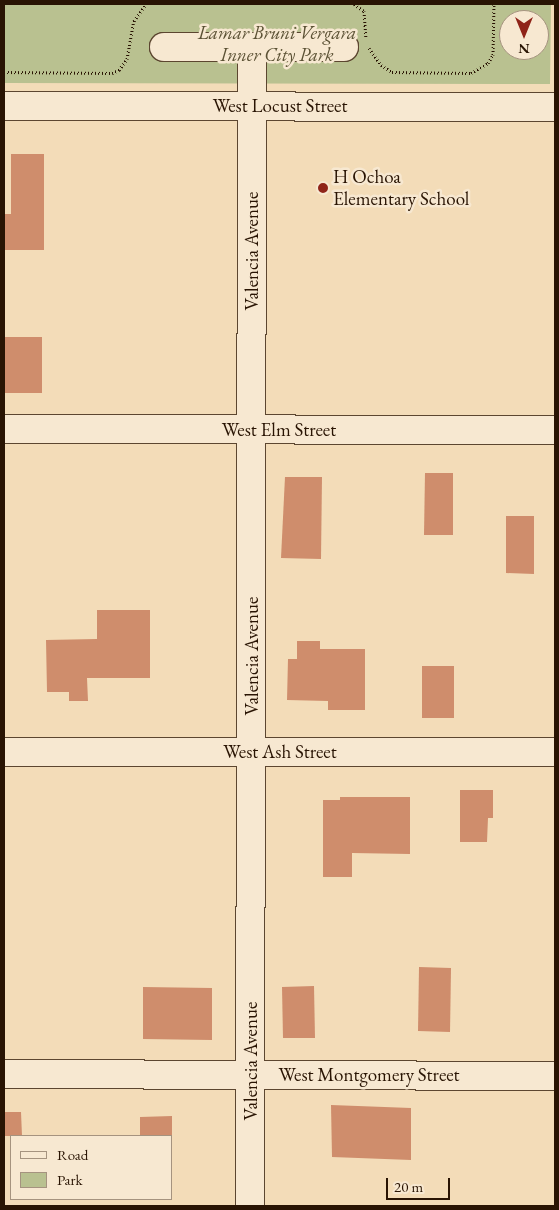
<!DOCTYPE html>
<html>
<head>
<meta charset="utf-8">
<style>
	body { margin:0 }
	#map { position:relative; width:559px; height:1210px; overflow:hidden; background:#f3dcb8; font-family:"EB Garamond",serif }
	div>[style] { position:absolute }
	.green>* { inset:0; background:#b9c190 }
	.building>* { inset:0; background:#cf8d6c }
	.path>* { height:3px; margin-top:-1.5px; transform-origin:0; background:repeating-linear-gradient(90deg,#291403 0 1px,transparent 0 3.5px) }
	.roads { filter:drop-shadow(1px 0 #5c4630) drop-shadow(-1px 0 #5c4630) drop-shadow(0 1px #5c4630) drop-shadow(0 -1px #5c4630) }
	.minor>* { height:28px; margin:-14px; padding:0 14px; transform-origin:14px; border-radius:14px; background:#f7e8d1 }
	.dots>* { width:14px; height:14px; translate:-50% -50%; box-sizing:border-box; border:2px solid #f7e8d1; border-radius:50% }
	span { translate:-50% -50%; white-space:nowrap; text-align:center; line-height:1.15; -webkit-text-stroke:5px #f7e8d1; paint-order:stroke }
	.park-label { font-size:19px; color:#5b5134; font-style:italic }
	.street-label { font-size:19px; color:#291403 }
	.poi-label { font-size:19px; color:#291403 }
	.left { translate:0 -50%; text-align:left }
	.frame { position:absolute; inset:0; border:5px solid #291403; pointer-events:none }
	.legend { position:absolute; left:10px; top:1135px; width:162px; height:65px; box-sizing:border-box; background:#f7e8d1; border:1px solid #a5937f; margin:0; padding:6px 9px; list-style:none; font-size:15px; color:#291403 }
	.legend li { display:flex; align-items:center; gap:10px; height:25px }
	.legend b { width:25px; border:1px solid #a5937f }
	.north { position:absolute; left:499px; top:10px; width:50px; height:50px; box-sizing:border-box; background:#f7e8d1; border:1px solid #a5937f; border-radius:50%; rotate:180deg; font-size:14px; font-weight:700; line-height:20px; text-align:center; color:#291403 }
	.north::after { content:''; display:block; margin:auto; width:18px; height:22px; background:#8f2418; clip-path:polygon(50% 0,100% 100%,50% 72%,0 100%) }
	.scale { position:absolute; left:386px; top:1178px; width:64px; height:22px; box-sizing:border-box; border:2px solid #291403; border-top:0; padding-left:6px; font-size:15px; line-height:18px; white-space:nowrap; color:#291403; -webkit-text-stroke:4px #f7e8d1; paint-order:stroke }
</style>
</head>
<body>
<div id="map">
	<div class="green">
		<div style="clip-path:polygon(evenodd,4px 4px,551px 4px,550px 84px,4px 83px,4px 4px,509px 20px,539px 20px,539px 50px,509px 50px,509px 20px)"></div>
	</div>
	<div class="building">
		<div style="clip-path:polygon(11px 154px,44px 154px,44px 250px,4px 250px,4px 214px,11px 214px)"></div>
		<div style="clip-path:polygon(4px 337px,42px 337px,42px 393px,4px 393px)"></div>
		<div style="clip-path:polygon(425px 473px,453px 473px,453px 535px,424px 535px)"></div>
		<div style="clip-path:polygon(285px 477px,322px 477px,321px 559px,281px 558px)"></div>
		<div style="clip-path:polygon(506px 516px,534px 516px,534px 574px,506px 573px)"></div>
		<div style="clip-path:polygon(97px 610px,150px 610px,150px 678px,87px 678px,88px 701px,69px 701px,69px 692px,47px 692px,46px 640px,97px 639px)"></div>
		<div style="clip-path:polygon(297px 641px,320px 641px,320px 649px,365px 649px,365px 710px,328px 710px,328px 701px,287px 700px,288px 659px,297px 659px)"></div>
		<div style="clip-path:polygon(422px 666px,454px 666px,454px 718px,422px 718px)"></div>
		<div style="clip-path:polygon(460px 790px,493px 790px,493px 818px,488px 818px,487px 842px,460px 842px)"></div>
		<div style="clip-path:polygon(340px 797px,410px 797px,410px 854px,352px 853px,352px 877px,323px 877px,323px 800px,340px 800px)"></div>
		<div style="clip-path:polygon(419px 967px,451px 968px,450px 1032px,418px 1031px)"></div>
		<div style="clip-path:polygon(314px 986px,315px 1038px,283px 1038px,282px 987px)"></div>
		<div style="clip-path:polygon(143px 987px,212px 988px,212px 1040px,143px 1039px)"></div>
		<div style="clip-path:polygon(331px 1105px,411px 1108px,411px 1160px,332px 1157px)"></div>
		<div style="clip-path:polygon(4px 1112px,21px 1112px,22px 1136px,4px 1136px)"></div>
		<div style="clip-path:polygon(172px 1116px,172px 1136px,140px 1136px,140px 1117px)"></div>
	</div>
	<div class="path">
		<div style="left:354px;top:4px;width:12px;rotate:35deg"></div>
		<div style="left:364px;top:11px;width:26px;rotate:86deg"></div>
		<div style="left:369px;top:48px;width:21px;rotate:55deg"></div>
		<div style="left:381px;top:65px;width:13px;rotate:32deg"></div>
		<div style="left:392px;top:72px;width:79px;rotate:0.7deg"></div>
		<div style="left:471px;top:73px;width:20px;rotate:-30deg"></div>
		<div style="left:488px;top:63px;width:9px;rotate:-58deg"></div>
		<div style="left:493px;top:55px;width:51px;rotate:-88.9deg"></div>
		<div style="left:4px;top:72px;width:108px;rotate:0.5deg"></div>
		<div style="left:112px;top:73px;width:8px;rotate:-23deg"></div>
		<div style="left:119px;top:70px;width:14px;rotate:-54deg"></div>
		<div style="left:127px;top:59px;width:39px;rotate:-80deg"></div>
		<div style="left:134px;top:21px;width:21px;rotate:-55deg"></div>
	</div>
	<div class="roads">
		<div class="minor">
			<div style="left:164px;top:47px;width:180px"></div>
			<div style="left:4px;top:106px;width:551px;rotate:0.1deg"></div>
			<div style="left:4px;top:429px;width:551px;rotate:0.1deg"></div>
			<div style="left:4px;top:752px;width:551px"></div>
			<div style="left:4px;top:1074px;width:551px;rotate:0.21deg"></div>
			<div style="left:250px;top:1206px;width:1159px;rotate:-89.9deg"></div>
		</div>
	</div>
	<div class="dots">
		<div style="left:323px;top:188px;background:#8f2418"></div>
	</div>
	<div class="park-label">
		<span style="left:277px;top:44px">Lamar Bruni Vergara<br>Inner City Park</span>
	</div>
	<div class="street-label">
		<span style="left:280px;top:106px">West Locust Street</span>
		<span style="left:252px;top:251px;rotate:-90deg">Valencia Avenue</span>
		<span style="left:279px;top:430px">West Elm Street</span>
		<span style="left:252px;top:656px;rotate:-90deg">Valencia Avenue</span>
		<span style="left:280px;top:752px">West Ash Street</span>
		<span style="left:251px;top:1061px;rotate:-90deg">Valencia Avenue</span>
		<span style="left:369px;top:1075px">West Montgomery Street</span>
	</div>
	<div class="poi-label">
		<span class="left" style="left:333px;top:188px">H Ochoa<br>Elementary School</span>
	</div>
	<div class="frame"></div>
	<ul class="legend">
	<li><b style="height:6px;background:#f7e8d1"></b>Road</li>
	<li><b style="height:14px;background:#b9c190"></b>Park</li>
	</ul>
	<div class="north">N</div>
	<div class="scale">20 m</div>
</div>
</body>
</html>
